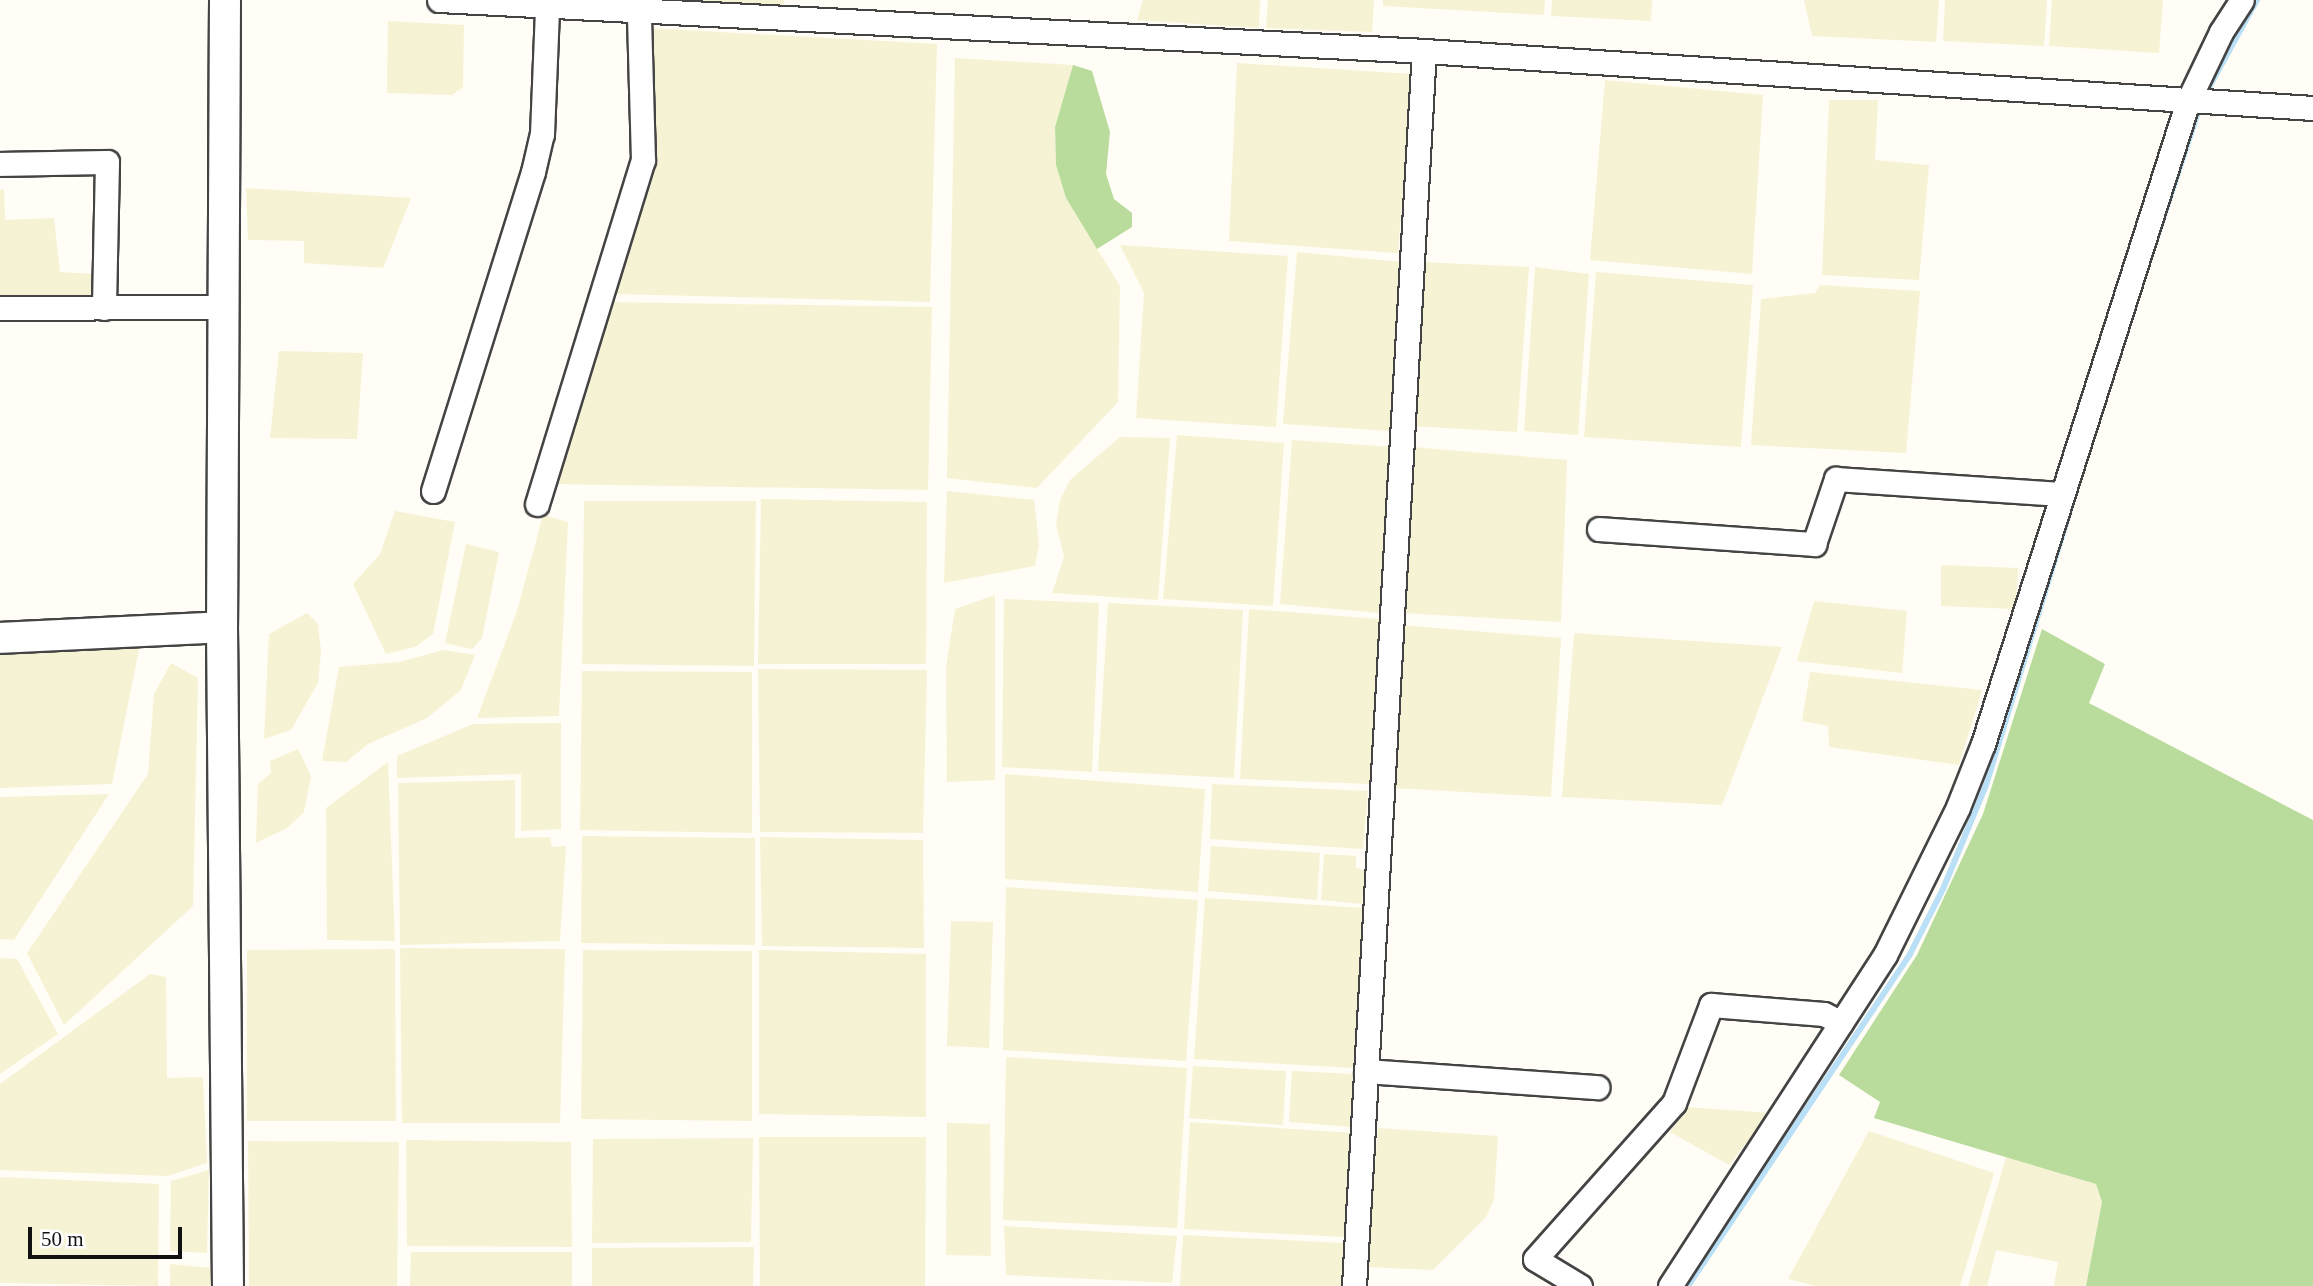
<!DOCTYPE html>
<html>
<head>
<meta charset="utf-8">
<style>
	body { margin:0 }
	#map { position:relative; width:2313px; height:1286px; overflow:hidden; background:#fffdf5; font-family:"Times New Roman",serif }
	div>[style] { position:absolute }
	.farmland>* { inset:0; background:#f6f3d4 }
	.forest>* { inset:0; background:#b9dc9c }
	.stream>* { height:6px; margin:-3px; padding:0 3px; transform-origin:3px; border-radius:3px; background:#b9e0f7 }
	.roads { filter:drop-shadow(2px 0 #444) drop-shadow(-2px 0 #444) drop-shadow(0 2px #444) drop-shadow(0 -2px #444) }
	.minor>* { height:23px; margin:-11.5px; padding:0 11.5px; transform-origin:11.5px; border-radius:11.5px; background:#fff }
	.tertiary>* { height:30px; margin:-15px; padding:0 15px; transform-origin:15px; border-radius:15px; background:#fff }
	span { translate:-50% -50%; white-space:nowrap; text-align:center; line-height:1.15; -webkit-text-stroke:7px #fff; paint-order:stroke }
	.scale { position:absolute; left:28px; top:1227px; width:154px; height:32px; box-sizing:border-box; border:4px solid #111; border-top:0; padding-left:9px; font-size:21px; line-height:24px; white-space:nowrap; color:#111; -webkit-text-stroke:5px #fff; paint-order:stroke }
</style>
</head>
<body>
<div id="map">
	<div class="farmland">
		<div style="clip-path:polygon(655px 0,784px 0,783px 9px)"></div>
		<div style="clip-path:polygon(1143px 0,1260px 0,1259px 28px,1137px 20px)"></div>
		<div style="clip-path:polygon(1268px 0,1374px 0,1372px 32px,1266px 28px)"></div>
		<div style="clip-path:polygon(1383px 0,1545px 0,1544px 15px,1383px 6px)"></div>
		<div style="clip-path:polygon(1552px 0,1652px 0,1651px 21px,1551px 16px)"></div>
		<div style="clip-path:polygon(1804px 0,1939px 0,1936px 42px,1812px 36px)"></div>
		<div style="clip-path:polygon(1945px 0,2047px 0,2044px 46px,1943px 41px)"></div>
		<div style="clip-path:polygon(2052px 0,2163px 0,2159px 53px,2049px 46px)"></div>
		<div style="clip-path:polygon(388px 21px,464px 25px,463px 87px,452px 95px,387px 93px)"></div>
		<div style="clip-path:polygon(649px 28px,937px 44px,930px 302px,615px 294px,653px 157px)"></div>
		<div style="clip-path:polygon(955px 58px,1073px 65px,1055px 127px,1056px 165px,1066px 198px,1120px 286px,1118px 402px,1037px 488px,947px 478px)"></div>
		<div style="clip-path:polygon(1237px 63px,1412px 74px,1398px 253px,1229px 241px)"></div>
		<div style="clip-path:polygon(1605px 80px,1763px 95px,1752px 274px,1590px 260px)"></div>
		<div style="clip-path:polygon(1829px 100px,1878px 100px,1875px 160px,1929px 165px,1919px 280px,1822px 275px)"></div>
		<div style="clip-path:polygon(246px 188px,411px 198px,383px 268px,304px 263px,304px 241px,248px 240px)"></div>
		<div style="clip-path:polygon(4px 189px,5px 220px,54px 218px,60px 272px,93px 274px,91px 299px,0 297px,0 190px)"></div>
		<div style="clip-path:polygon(1120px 245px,1288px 256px,1276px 427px,1136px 418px,1144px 293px)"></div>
		<div style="clip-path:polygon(1297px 252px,1401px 262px,1390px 431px,1283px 424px)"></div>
		<div style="clip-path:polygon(1420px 262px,1529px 267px,1517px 432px,1410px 426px)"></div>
		<div style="clip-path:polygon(1535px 267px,1589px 274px,1578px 435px,1524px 431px)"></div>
		<div style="clip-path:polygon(1596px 272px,1753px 285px,1741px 447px,1584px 437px)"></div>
		<div style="clip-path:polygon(1820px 285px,1920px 291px,1906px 453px,1751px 445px,1761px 299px,1815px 293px)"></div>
		<div style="clip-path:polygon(611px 302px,932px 307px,928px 490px,553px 484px)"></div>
		<div style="clip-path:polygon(279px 351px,363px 353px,357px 439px,270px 438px)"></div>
		<div style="clip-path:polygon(1177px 435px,1284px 443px,1273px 606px,1163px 599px)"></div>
		<div style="clip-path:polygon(1120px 437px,1170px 438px,1158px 600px,1052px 593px,1064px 557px,1056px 524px,1060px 500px,1070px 480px)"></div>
		<div style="clip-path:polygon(1292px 440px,1393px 447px,1380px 613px,1280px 604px)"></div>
		<div style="clip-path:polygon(1412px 447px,1567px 460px,1561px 622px,1402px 613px)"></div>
		<div style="clip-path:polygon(947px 491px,1034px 500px,1039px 544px,1035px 566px,944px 583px)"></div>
		<div style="clip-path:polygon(761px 499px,927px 502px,926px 664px,758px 664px)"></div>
		<div style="clip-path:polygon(584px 501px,756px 501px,754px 666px,582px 664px)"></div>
		<div style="clip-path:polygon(395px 511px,455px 522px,433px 634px,415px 647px,386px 654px,353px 584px,380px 554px)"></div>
		<div style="clip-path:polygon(543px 515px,568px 522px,559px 716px,477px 718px,517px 611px)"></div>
		<div style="clip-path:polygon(466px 544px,499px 552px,482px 638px,472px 649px,445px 643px)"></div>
		<div style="clip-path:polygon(1941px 565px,2018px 568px,2016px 609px,1941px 606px)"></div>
		<div style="clip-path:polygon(995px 595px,995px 780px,947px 782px,946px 667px,955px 609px)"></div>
		<div style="clip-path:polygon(1004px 599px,1099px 603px,1092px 772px,1002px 767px)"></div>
		<div style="clip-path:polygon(1814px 601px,1907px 611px,1902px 673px,1797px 661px)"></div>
		<div style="clip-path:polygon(1108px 603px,1243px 610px,1234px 778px,1098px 771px)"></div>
		<div style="clip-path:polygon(1249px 609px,1380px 619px,1370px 784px,1240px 779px)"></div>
		<div style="clip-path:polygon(307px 613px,318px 624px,321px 651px,318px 683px,291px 730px,264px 739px,269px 634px)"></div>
		<div style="clip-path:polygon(1401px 625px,1561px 638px,1551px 797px,1393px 788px)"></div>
		<div style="clip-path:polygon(1574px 633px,1782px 647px,1722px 805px,1562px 797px)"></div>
		<div style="clip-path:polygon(140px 645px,112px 784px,0 788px,0 652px)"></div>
		<div style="clip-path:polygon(443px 650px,475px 655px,461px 690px,427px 718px,368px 744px,346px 762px,322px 761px,339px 667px,399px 662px)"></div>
		<div style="clip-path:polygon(171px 663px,198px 678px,193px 906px,64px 1025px,27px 953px,148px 774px,154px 694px)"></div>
		<div style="clip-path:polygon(758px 669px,927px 670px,923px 833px,760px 832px)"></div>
		<div style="clip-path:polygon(582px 671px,752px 672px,752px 833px,580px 830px)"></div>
		<div style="clip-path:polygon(1810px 672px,1982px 690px,1959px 765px,1829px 747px,1828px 726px,1802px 721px)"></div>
		<div style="clip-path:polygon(561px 723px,561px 829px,521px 831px,521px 774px,397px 778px,397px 756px,473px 724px)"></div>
		<div style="clip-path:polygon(298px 749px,311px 776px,304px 812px,287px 828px,256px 843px,258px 784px,271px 773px,270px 761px)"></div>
		<div style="clip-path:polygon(388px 762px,395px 941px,327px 940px,326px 808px)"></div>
		<div style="clip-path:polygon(1005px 774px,1205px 789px,1198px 892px,1005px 879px)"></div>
		<div style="clip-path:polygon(515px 780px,515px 838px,550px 837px,552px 847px,566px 846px,560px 941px,400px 945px,398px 783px)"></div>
		<div style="clip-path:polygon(1212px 784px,1368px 791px,1363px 849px,1210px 839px)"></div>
		<div style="clip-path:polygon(109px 794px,14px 940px,0 939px,0 797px)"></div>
		<div style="clip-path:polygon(582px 836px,755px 838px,755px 945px,581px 943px)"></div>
		<div style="clip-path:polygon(760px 837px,923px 840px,924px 948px,762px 946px)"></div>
		<div style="clip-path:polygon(1211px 846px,1320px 853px,1317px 900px,1208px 891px)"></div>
		<div style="clip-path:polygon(1324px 854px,1356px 856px,1356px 868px,1365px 870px,1362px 904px,1321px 900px)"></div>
		<div style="clip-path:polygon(1006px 887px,1198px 900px,1186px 1061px,1003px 1050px)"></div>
		<div style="clip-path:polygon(1205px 898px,1364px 908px,1353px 1068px,1194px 1059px)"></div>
		<div style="clip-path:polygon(951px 921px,993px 922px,989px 1048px,947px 1046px)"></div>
		<div style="clip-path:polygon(400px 948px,565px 949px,560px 1123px,402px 1123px)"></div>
		<div style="clip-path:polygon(395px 949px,396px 1121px,247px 1121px,247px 950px)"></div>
		<div style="clip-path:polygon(583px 950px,752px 951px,752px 1121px,581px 1119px)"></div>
		<div style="clip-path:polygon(759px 950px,926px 954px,926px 1117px,759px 1114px)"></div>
		<div style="clip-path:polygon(0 958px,17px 959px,58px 1034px,0 1074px)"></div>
		<div style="clip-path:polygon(150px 974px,166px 977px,167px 1078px,203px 1077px,207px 1163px,168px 1176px,0 1170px,0 1084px)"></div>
		<div style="clip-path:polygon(1006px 1057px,1187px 1068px,1177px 1228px,1003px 1220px)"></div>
		<div style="clip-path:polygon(1193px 1066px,1286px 1071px,1283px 1125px,1189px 1118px)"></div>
		<div style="clip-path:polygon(1292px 1071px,1355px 1074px,1351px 1127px,1289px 1122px)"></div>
		<div style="clip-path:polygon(1687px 1107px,1770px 1113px,1729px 1165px,1670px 1132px)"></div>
		<div style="clip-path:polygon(1190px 1122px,1352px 1133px,1344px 1237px,1184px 1229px)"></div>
		<div style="clip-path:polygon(947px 1123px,990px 1124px,991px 1256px,946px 1255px)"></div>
		<div style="clip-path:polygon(1378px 1128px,1498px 1136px,1494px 1199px,1486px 1217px,1433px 1270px,1367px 1267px)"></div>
		<div style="clip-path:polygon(1869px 1131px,1994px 1173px,1960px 1286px,1816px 1286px,1788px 1279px)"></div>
		<div style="clip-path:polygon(759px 1137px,926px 1137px,925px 1286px,760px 1286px)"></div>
		<div style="clip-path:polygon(753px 1138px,751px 1242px,592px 1243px,593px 1139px)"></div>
		<div style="clip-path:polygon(406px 1140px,571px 1142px,572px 1247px,407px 1246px)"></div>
		<div style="clip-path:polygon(248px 1141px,399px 1142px,397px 1286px,249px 1286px)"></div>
		<div style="clip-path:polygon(2006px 1157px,2096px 1184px,2102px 1202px,2086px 1286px,2054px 1286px,2058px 1262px,1996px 1250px,1987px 1286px,1968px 1286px)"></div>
		<div style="clip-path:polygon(209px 1170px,207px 1253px,170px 1251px,171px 1181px)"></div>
		<div style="clip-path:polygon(0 1177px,159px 1184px,158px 1286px,0 1283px)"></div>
		<div style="clip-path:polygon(1004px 1226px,1177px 1236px,1172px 1283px,1006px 1275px)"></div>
		<div style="clip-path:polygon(1183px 1235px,1344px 1243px,1341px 1286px,1180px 1286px)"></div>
		<div style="clip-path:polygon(754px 1247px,753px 1286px,592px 1286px,592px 1248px)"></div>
		<div style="clip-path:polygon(411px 1252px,572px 1252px,572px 1286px,410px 1286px)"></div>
		<div style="clip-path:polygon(170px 1264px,212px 1268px,210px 1286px,170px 1286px)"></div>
	</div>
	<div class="forest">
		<div style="clip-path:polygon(1073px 65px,1092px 71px,1110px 132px,1106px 174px,1114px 199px,1132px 213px,1132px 227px,1097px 249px,1066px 198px,1056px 165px,1055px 127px)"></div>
		<div style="clip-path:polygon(2042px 629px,2105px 664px,2089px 703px,2313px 820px,2313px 1286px,2086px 1286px,2102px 1202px,2096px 1184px,1874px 1118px,1880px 1102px,1839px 1075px,1917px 955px,1983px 814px)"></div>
	</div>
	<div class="stream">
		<div style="left:2208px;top:89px;width:102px;rotate:-61.2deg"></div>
		<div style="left:2155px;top:243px;width:135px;rotate:-71.8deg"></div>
		<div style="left:1688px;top:1286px;width:399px;rotate:-56.2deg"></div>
		<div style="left:1910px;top:954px;width:73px;rotate:-63.1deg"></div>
		<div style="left:1943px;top:889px;width:113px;rotate:-67.5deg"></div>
		<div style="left:1986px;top:785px;width:288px;rotate:-73deg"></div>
	</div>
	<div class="roads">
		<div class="minor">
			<div style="left:439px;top:0;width:986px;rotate:2.96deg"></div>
			<div style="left:1424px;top:51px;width:891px;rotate:3.67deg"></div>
			<div style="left:0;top:164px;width:107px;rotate:-1.1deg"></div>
			<div style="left:107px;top:162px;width:146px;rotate:91.2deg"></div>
			<div style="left:0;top:308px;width:222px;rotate:-0.3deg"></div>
			<div style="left:433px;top:491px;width:334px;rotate:-72.6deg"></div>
			<div style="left:533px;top:172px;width:39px;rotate:-77deg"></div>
			<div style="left:542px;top:134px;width:126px;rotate:-87.7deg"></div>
			<div style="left:537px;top:504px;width:360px;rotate:-72.9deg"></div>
			<div style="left:643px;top:160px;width:147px;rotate:-91.6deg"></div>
			<div style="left:1599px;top:529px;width:216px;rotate:4deg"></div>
			<div style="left:1814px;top:544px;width:69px;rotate:-71.3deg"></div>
			<div style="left:1836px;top:479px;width:225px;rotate:3.8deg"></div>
			<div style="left:1366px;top:1071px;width:232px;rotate:4deg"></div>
			<div style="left:1354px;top:1286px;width:1237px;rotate:-86.76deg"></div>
			<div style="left:1580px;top:1286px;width:52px;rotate:-149deg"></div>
			<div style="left:1535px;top:1259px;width:209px;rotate:-48.3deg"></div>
			<div style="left:1674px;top:1103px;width:105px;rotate:-69.3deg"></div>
			<div style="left:1711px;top:1005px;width:113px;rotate:4.6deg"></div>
			<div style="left:1824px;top:1014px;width:19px;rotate:28deg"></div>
			<div style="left:1670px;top:1286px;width:395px;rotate:-57deg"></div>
			<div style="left:1885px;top:955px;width:165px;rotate:-63.7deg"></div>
			<div style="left:1958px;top:807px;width:68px;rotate:-68.4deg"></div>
			<div style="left:1983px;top:744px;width:675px;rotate:-72.32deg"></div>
			<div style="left:2188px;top:101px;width:76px;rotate:-64.4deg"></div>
			<div style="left:2221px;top:32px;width:38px;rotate:-57deg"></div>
		</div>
		<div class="tertiary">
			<div style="left:225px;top:0;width:627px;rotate:90.27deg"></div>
			<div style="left:222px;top:627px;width:659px;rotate:89.48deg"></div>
			<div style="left:0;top:638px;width:222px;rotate:-2.8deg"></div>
		</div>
	</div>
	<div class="scale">50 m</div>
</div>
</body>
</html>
